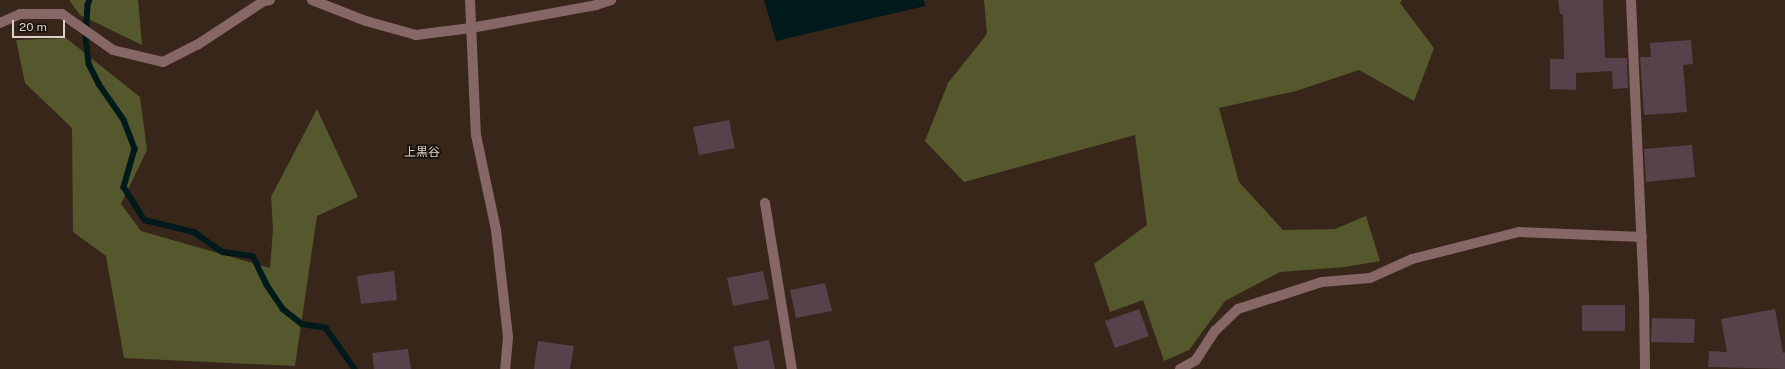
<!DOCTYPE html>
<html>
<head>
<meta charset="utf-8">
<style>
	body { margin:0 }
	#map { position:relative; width:1785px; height:369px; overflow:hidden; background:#38261a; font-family:"Public Sans","Noto Sans JP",sans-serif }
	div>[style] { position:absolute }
	.green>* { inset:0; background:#55572d }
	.water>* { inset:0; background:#001a1b }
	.stream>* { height:5.5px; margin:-2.75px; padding:0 2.75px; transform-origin:2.75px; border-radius:2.75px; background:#001a1b }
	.building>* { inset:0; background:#57414a }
	.minor>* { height:10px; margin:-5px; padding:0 5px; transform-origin:5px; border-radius:5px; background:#876666 }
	span { translate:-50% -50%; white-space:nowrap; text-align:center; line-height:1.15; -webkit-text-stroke:3.5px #19110c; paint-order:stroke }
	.quarter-label { font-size:12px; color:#dcd0c9 }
	.scale { position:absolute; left:12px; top:20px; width:53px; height:18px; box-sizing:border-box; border:2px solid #dcd0c9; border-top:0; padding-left:5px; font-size:12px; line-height:14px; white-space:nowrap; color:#dcd0c9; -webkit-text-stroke:3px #19110c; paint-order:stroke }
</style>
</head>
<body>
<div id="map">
	<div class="green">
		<div style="clip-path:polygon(69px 0,138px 0,142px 45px,80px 15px)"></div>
		<div style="clip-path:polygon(984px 0,1402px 0,1400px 3px,1434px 48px,1414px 101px,1359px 70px,1296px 91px,1219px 108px,1239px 182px,1283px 230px,1335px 229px,1366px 216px,1380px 261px,1345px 267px,1280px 272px,1225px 301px,1189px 350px,1164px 361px,1143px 300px,1110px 312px,1094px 264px,1147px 225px,1135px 135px,964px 182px,925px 141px,948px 83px,987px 34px)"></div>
		<div style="clip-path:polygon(66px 38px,140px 97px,147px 150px,121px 204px,141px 231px,270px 268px,273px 230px,271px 197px,317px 109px,358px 197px,317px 216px,295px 366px,124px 358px,106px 256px,73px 232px,72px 128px,25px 83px,16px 40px)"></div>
	</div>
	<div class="water">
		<div style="clip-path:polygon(764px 0,924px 0,925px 6px,776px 41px)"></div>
	</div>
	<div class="stream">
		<div style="left:90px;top:0;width:5px;rotate:112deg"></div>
		<div style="left:88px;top:5px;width:33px;rotate:93deg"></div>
		<div style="left:86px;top:38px;width:26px;rotate:83deg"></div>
		<div style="left:89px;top:64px;width:22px;rotate:63deg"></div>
		<div style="left:99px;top:84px;width:44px;rotate:55.2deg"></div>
		<div style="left:124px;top:120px;width:31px;rotate:69deg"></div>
		<div style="left:135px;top:149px;width:40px;rotate:106deg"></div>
		<div style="left:124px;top:187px;width:39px;rotate:58deg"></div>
		<div style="left:145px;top:220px;width:50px;rotate:13.8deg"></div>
		<div style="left:194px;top:232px;width:35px;rotate:35deg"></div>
		<div style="left:223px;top:252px;width:30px;rotate:8deg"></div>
		<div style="left:253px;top:256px;width:32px;rotate:64deg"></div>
		<div style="left:267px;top:285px;width:29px;rotate:56deg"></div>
		<div style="left:283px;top:309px;width:24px;rotate:38deg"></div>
		<div style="left:302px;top:324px;width:24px;rotate:9deg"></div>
		<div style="left:326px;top:328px;width:50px;rotate:54.7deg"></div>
	</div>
	<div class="building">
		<div style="clip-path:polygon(1558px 0,1603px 0,1605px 58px,1627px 58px,1628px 88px,1613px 89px,1612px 71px,1576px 73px,1576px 90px,1550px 89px,1550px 59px,1564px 59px,1563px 14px,1560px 14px)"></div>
		<div style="clip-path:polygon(1691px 40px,1693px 64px,1683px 65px,1687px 112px,1644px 115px,1640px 57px,1651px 57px,1650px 43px)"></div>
		<div style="clip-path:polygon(729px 120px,735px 148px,699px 155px,693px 127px)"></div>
		<div style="clip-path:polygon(1692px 145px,1695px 177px,1646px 182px,1644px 149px)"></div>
		<div style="clip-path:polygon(394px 271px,397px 300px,361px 304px,357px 276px)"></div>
		<div style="clip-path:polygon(763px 271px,769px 299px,733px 306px,727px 278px)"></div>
		<div style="clip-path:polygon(825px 283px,832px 311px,796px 318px,790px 290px)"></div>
		<div style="clip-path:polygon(1582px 305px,1625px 305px,1625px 331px,1582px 331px)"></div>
		<div style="clip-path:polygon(1139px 309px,1149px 336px,1115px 348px,1105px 321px)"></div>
		<div style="clip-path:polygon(1775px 309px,1783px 353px,1785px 352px,1785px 369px,1708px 367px,1709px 351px,1727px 352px,1721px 319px)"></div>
		<div style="clip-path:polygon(1652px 318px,1695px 319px,1694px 343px,1651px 342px)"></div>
		<div style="clip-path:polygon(769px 340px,775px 369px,738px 369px,733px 347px)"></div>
		<div style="clip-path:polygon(538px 341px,574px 346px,570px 369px,534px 369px)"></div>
		<div style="clip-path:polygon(408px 349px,411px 369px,374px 369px,372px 353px)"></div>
	</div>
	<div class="minor">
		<div style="left:312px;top:0;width:58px;rotate:21.3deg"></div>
		<div style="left:366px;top:21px;width:52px;rotate:15.6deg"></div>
		<div style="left:416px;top:35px;width:55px;rotate:-7.3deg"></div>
		<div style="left:471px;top:28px;width:127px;rotate:-10.4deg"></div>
		<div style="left:596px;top:5px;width:16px;rotate:-18deg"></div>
		<div style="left:470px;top:0;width:135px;rotate:87.5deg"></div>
		<div style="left:476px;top:135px;width:97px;rotate:78.1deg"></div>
		<div style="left:496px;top:230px;width:108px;rotate:83.6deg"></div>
		<div style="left:508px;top:337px;width:32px;rotate:95deg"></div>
		<div style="left:1631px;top:0;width:296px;rotate:87.5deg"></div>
		<div style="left:1644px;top:296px;width:73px;rotate:89.2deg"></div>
		<div style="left:0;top:23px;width:22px;rotate:-24deg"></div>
		<div style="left:20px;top:14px;width:42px"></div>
		<div style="left:62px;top:14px;width:62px;rotate:35.2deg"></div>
		<div style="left:113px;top:50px;width:51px;rotate:13.5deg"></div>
		<div style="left:163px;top:62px;width:38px;rotate:-27deg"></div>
		<div style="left:197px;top:45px;width:80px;rotate:-33.3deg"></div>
		<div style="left:264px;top:1px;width:6px;rotate:-9deg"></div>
		<div style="left:765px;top:203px;width:168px;rotate:80.8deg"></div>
		<div style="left:1180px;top:369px;width:18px;rotate:-29deg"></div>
		<div style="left:1196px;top:360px;width:35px;rotate:-57deg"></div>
		<div style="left:1215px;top:331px;width:32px;rotate:-44deg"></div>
		<div style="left:1238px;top:309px;width:88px;rotate:-17.8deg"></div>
		<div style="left:1322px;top:282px;width:48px;rotate:-4.8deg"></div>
		<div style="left:1370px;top:278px;width:46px;rotate:-24.3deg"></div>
		<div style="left:1412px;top:259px;width:110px;rotate:-14.2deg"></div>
		<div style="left:1519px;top:232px;width:123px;rotate:2.3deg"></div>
	</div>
	<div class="quarter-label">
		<span style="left:422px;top:153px">上黒谷</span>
	</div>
	<div class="scale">20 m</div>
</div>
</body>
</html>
